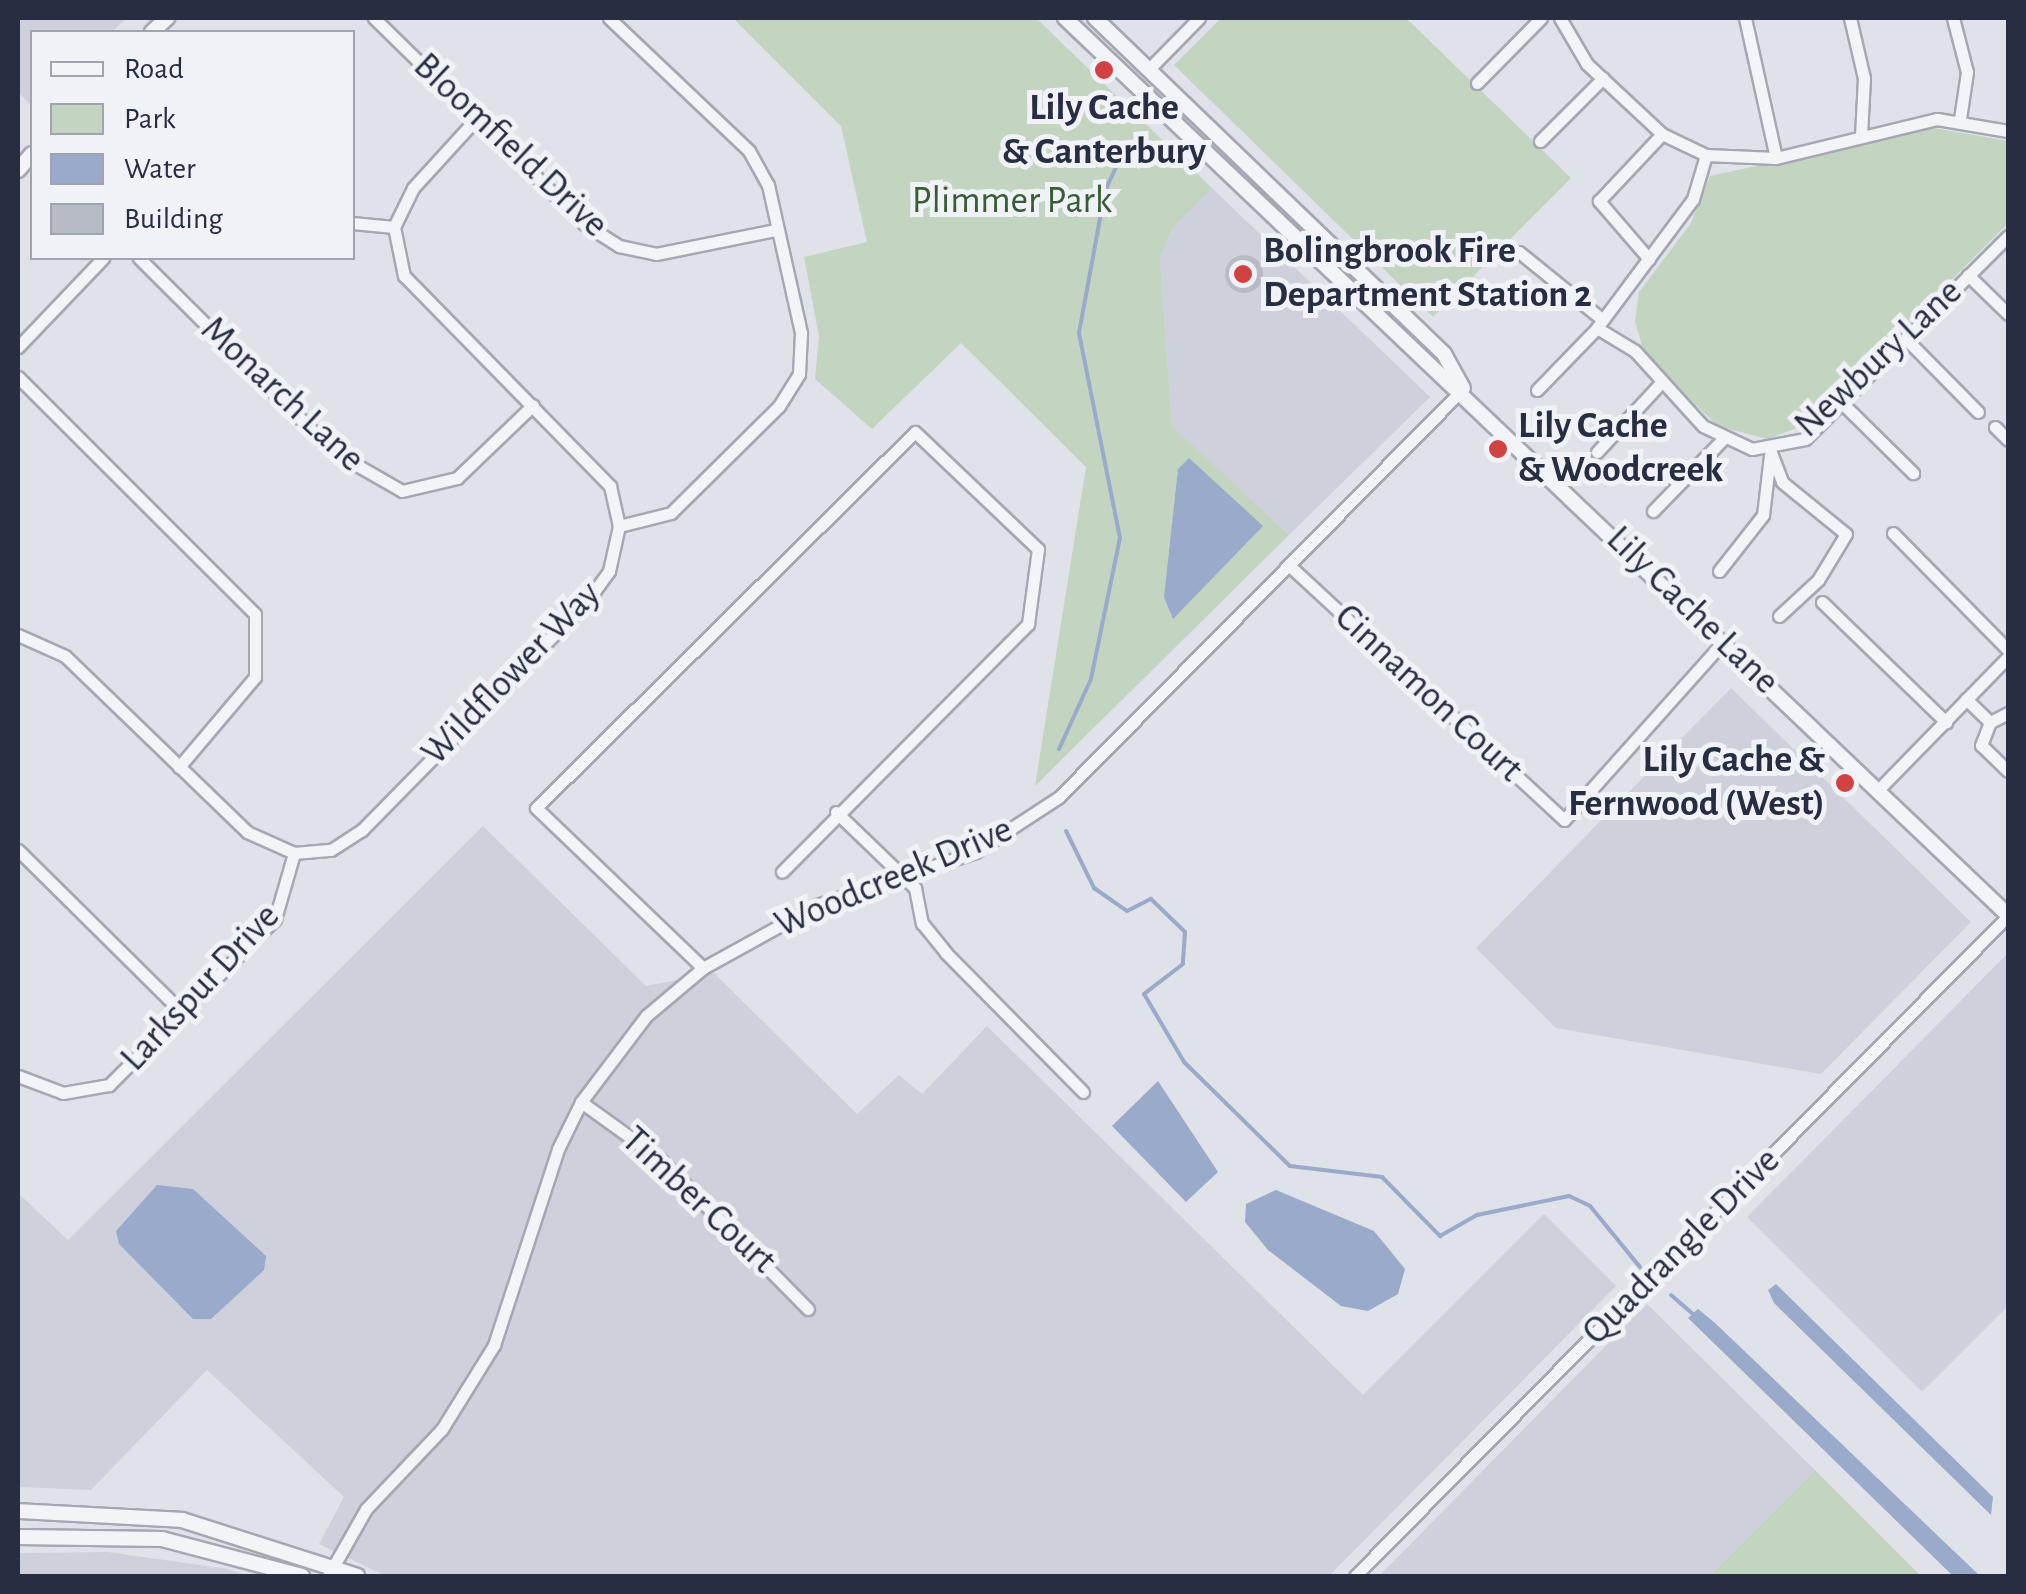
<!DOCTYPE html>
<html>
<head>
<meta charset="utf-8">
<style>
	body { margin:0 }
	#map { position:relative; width:2026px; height:1594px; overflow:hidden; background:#e0e2e9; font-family:"Alegreya Sans",sans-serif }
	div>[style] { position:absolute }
	.built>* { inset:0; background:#ced1db }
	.green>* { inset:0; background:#c3d4c1 }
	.water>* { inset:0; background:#9aaaca }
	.stream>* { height:4px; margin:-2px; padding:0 2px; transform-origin:2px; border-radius:2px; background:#9aaaca }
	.building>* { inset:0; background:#b7bbc6 }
	.round { border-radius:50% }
	.roads { filter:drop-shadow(2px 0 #a5a8b3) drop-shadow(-2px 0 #a5a8b3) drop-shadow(0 2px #a5a8b3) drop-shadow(0 -2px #a5a8b3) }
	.minor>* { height:11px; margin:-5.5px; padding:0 5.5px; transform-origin:5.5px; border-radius:5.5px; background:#f3f4f8 }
	.tertiary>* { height:14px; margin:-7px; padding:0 7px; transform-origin:7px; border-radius:7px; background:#f3f4f8 }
	.dots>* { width:28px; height:28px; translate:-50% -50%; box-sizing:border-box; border:5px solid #f0f2f7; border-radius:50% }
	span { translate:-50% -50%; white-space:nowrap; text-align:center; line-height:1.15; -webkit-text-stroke:10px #f0f2f7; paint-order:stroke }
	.poi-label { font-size:38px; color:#282e41; font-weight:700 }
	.left { translate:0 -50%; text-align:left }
	.right { translate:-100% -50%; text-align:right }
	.street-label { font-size:38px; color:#282e41 }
	.park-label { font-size:38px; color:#375d35 }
	.frame { position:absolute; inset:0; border:20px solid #282e41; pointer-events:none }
	.legend { position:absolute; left:30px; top:30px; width:325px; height:230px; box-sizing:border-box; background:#f0f2f7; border:2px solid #a0a4ae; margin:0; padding:12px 18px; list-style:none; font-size:30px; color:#282e41 }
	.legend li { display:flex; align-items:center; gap:20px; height:50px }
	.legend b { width:50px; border:2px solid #a0a4ae }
</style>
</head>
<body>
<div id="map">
	<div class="built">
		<div style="clip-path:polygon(18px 18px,126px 18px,112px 32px,32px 32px,32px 106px,18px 92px)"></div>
		<div style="clip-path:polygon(1212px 188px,1430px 397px,1289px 535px,1172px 427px,1160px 258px,1172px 229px)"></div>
		<div style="clip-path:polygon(1731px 688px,1971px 922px,1821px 1074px,1556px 1028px,1476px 948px)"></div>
		<div style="clip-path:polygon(483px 826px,646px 986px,714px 973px,857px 1114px,899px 1075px,922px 1094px,987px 1026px,1363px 1395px,1544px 1214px,1616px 1286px,1329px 1576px,386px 1576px,319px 1544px,344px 1497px,207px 1370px,91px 1490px,18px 1487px,18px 1193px,68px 1240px)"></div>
		<div style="clip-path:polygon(2006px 955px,2008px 1306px,1922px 1392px,1747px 1217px)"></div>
		<div style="clip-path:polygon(1647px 1304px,1815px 1470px,1709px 1576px,1379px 1576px)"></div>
		<div style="clip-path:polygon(108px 1552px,228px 1569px,248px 1576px,18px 1576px,18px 1553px)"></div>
	</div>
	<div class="green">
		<div style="clip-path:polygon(733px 18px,1036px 18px,1212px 188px,1172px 229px,1160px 258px,1172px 426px,1289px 535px,1035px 786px,1086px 467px,961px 343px,872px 429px,815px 379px,819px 336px,804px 257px,867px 242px,841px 126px)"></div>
		<div style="clip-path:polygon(1221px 18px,1406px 18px,1571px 178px,1433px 317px,1174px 65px)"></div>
		<div style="clip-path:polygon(1934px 128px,2008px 141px,2008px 223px,1810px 423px,1767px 439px,1718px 426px,1645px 356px,1635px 321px,1639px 292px,1691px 223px,1710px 176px)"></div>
		<div style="clip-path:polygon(1815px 1470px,1921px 1576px,1709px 1576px)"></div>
	</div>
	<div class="water">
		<div style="clip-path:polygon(1189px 458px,1263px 526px,1173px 619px,1164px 597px,1178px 469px)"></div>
		<div style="clip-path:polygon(1158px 1081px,1218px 1172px,1186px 1202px,1112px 1126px)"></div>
		<div style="clip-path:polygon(157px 1185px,193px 1189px,266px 1256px,264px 1270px,211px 1319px,193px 1319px,119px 1244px,116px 1231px)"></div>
		<div style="clip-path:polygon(1276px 1190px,1374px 1231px,1405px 1269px,1398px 1294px,1368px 1311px,1341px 1306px,1268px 1250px,1245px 1222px,1246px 1204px)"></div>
		<div style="clip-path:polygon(1776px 1284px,1993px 1497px,1991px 1515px,1774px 1303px,1768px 1290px)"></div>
		<div style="clip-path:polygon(1698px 1309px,1715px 1323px,1980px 1576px,1953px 1576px,1688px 1318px)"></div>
	</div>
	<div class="stream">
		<div style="left:1059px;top:749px;width:77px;rotate:-65.4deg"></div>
		<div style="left:1091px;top:679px;width:144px;rotate:-78.4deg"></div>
		<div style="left:1120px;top:538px;width:209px;rotate:-101.3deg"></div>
		<div style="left:1079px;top:333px;width:144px;rotate:-79.6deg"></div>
		<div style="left:1105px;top:191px;width:47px;rotate:-65.1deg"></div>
		<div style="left:1066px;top:831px;width:64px;rotate:63.8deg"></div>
		<div style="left:1094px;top:888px;width:40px;rotate:34.9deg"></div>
		<div style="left:1127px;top:911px;width:27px;rotate:-27deg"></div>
		<div style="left:1151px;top:899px;width:47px;rotate:44.1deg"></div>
		<div style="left:1185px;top:932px;width:32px;rotate:94deg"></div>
		<div style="left:1183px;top:964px;width:49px;rotate:142.4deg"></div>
		<div style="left:1144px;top:994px;width:79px;rotate:59.5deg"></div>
		<div style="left:1184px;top:1062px;width:148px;rotate:44.5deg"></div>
		<div style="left:1290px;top:1166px;width:93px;rotate:6.8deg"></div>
		<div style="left:1382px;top:1177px;width:83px;rotate:45.5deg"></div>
		<div style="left:1440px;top:1236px;width:43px;rotate:-29.6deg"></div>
		<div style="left:1477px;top:1215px;width:94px;rotate:-11.7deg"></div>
		<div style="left:1569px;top:1196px;width:23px;rotate:25deg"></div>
		<div style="left:1590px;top:1206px;width:79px;rotate:50.7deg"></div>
		<div style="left:1671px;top:1295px;width:29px;rotate:41deg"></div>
	</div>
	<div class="building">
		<div class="round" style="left:1225px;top:255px;width:38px;height:38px"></div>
	</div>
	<div class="roads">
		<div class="minor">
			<div style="left:374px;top:18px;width:293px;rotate:44.4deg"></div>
			<div style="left:583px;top:223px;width:43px;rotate:32.6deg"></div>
			<div style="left:619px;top:246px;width:38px;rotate:12deg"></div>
			<div style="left:656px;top:254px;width:121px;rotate:-11.4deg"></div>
			<div style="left:609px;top:18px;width:193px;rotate:43.5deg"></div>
			<div style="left:749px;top:151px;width:39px;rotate:61deg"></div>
			<div style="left:768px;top:185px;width:152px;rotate:77.4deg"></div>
			<div style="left:801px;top:333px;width:41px;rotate:92.8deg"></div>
			<div style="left:799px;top:374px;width:38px;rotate:122deg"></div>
			<div style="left:779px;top:406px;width:152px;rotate:135.3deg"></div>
			<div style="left:671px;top:513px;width:54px;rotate:166deg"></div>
			<div style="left:1560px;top:18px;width:53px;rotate:59.6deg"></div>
			<div style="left:1587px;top:64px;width:103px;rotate:43deg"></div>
			<div style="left:1662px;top:134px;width:49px;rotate:25.5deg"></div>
			<div style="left:1706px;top:155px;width:70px;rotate:2.5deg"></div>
			<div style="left:1776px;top:158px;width:166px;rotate:-13.6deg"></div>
			<div style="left:1937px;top:119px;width:72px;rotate:9.6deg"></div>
			<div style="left:1745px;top:18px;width:143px;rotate:77.5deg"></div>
			<div style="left:1850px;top:18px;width:62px;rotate:76.9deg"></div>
			<div style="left:1864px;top:78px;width:57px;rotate:93deg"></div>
			<div style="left:1953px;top:18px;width:56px;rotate:75.5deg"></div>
			<div style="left:1967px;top:72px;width:48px;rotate:98.5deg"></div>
			<div style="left:1149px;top:69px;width:71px;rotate:-45.6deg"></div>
			<div style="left:1477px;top:83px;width:91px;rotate:-45.4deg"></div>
			<div style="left:1540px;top:141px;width:89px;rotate:-45deg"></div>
			<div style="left:1706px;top:155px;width:46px;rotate:106.5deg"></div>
			<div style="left:1693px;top:199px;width:161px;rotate:126.7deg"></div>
			<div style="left:1597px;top:328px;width:44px;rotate:31.2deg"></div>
			<div style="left:1635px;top:351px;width:101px;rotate:47.8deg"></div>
			<div style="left:1703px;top:426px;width:54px;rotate:25.1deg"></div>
			<div style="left:1752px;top:449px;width:54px;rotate:-10.7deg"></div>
			<div style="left:1805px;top:439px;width:287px;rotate:-45deg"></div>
			<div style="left:352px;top:223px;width:42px;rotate:5.4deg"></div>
			<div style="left:1519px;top:252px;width:102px;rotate:39deg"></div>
			<div style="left:139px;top:258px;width:275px;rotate:44.9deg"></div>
			<div style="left:334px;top:452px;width:78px;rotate:29.8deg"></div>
			<div style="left:402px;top:491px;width:57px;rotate:-13.3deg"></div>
			<div style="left:457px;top:478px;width:105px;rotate:-43.8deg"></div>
			<div style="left:1649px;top:259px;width:77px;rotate:-130.8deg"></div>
			<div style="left:1599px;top:201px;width:92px;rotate:-46.8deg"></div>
			<div style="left:1968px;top:275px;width:56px;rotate:44.3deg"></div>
			<div style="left:1907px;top:340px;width:101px;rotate:45.4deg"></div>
			<div style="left:18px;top:347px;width:123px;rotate:-46.3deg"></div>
			<div style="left:18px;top:377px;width:335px;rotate:45deg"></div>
			<div style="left:255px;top:614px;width:63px;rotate:90deg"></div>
			<div style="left:255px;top:677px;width:118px;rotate:130.2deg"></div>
			<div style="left:1537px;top:390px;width:86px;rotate:-45.9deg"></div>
			<div style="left:1842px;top:403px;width:100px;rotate:44.6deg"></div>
			<div style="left:1995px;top:427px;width:18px;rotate:45deg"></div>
			<div style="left:1770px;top:450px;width:34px;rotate:69deg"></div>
			<div style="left:1782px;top:482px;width:82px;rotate:39.1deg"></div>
			<div style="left:1846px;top:534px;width:54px;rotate:121.3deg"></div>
			<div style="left:1818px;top:580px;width:53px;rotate:137.3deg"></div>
			<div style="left:1597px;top:452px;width:90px;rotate:-47.3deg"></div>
			<div style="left:1653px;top:511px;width:100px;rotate:-45.8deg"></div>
			<div style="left:1893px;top:533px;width:164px;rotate:45.5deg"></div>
			<div style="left:1292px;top:568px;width:371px;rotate:42.8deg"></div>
			<div style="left:1564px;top:820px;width:240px;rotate:-48.2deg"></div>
			<div style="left:1719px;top:571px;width:71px;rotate:-51.8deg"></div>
			<div style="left:1763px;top:515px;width:60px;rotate:-83.3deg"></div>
			<div style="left:1822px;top:602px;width:173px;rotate:44.1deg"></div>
			<div style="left:18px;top:635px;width:51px;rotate:24.1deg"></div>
			<div style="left:65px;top:656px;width:253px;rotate:44deg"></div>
			<div style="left:247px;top:832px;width:51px;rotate:24.1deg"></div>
			<div style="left:294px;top:853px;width:37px;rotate:-5deg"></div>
			<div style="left:331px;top:850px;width:37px;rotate:-33deg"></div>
			<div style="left:362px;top:830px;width:322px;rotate:-45.5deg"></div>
			<div style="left:588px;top:600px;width:36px;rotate:-54deg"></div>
			<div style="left:609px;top:571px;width:46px;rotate:-77.5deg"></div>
			<div style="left:619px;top:526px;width:41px;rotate:-102.7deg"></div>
			<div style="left:610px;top:486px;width:294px;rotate:-134.4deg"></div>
			<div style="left:404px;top:276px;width:50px;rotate:-101.5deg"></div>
			<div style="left:394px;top:227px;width:43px;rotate:-64deg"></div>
			<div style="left:413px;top:188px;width:92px;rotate:-47.6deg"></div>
			<div style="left:1966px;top:699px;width:33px;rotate:44deg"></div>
			<div style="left:2008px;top:713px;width:20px;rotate:153deg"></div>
			<div style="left:1990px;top:722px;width:25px;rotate:111deg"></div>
			<div style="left:1981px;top:745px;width:37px;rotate:44deg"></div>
			<div style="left:1878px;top:790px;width:186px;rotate:-45.7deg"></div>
			<div style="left:836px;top:812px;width:110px;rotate:43.9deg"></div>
			<div style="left:915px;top:888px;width:36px;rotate:79deg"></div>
			<div style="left:922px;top:923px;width:38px;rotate:51deg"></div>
			<div style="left:946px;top:953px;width:195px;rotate:45.4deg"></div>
			<div style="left:18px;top:850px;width:233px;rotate:44.7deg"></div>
			<div style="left:703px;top:968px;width:231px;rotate:-136.2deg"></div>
			<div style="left:536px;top:808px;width:534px;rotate:-44.77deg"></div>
			<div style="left:915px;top:432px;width:170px;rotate:43.6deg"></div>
			<div style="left:1038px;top:549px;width:76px;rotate:97.6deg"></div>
			<div style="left:1028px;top:624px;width:349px;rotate:134.8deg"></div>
			<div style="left:18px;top:1076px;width:48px;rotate:20.7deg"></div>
			<div style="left:63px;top:1093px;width:47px;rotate:-9.9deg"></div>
			<div style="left:109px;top:1085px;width:235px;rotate:-45deg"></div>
			<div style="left:275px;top:919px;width:69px;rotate:-73.9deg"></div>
			<div style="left:581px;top:1102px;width:96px;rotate:35.7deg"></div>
			<div style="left:659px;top:1158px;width:212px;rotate:45.4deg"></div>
			<div style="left:328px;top:1576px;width:77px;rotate:-60.4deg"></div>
			<div style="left:366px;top:1509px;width:110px;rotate:-46.5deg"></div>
			<div style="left:442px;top:1429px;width:99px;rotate:-58.2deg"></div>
			<div style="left:494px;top:1345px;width:206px;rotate:-71.9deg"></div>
			<div style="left:558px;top:1149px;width:52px;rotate:-63.9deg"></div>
			<div style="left:581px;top:1102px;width:108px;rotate:-52.9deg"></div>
			<div style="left:646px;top:1016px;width:75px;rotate:-40.1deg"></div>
			<div style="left:703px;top:968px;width:130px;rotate:-28.9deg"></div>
			<div style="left:817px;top:905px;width:167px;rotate:-18.5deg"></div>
			<div style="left:975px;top:852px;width:100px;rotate:-33.2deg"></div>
			<div style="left:1059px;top:797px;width:574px;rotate:-45.28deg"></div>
			<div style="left:1355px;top:1576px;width:928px;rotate:-45.31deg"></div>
		</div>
		<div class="tertiary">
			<div style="left:1065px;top:18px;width:1301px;rotate:43.57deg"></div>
			<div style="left:1095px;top:18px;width:484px;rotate:43.9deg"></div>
			<div style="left:1444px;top:354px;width:39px;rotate:61deg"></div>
			<div style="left:152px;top:32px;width:21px;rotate:-43deg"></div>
			<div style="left:18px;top:170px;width:21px;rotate:-49deg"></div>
			<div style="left:18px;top:1511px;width:164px;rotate:3.1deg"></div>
			<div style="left:182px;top:1520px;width:184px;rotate:17.7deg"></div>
			<div style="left:18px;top:1537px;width:144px;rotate:0.8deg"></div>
			<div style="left:162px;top:1539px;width:145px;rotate:14.8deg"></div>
		</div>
	</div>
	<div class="dots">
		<div style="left:1104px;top:70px;background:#d14243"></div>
		<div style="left:1243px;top:274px;background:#d14243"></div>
		<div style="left:1498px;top:449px;background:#d14243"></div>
		<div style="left:1845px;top:783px;background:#d14243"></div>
	</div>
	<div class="poi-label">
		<span style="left:1104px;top:131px">Lily Cache<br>&amp; Canterbury</span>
		<span class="left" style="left:1263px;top:274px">Bolingbrook Fire<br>Department Station 2</span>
		<span class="left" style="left:1518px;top:449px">Lily Cache<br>&amp; Woodcreek</span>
		<span class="right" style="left:1825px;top:783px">Lily Cache &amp;<br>Fernwood (West)</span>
	</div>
	<div class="street-label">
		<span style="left:510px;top:146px;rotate:43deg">Bloomfield Drive</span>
		<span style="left:1879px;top:359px;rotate:-43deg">Newbury Lane</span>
		<span style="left:282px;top:395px;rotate:43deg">Monarch Lane</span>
		<span style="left:1692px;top:611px;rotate:44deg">Lily Cache Lane</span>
		<span style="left:512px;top:674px;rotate:-46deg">Wildflower Way</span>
		<span style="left:1428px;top:694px;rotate:43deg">Cinnamon Court</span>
		<span style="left:894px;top:878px;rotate:-23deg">Woodcreek Drive</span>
		<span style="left:201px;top:988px;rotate:-47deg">Larkspur Drive</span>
		<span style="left:698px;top:1201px;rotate:43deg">Timber Court</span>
		<span style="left:1682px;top:1247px;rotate:-45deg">Quadrangle Drive</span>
	</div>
	<div class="park-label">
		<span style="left:1012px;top:202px">Plimmer Park</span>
	</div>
	<div class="frame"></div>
	<ul class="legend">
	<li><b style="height:12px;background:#f3f4f8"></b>Road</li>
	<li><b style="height:28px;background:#c3d4c1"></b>Park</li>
	<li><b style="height:28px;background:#9aaaca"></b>Water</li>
	<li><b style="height:28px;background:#b7bbc6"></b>Building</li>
	</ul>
</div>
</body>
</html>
